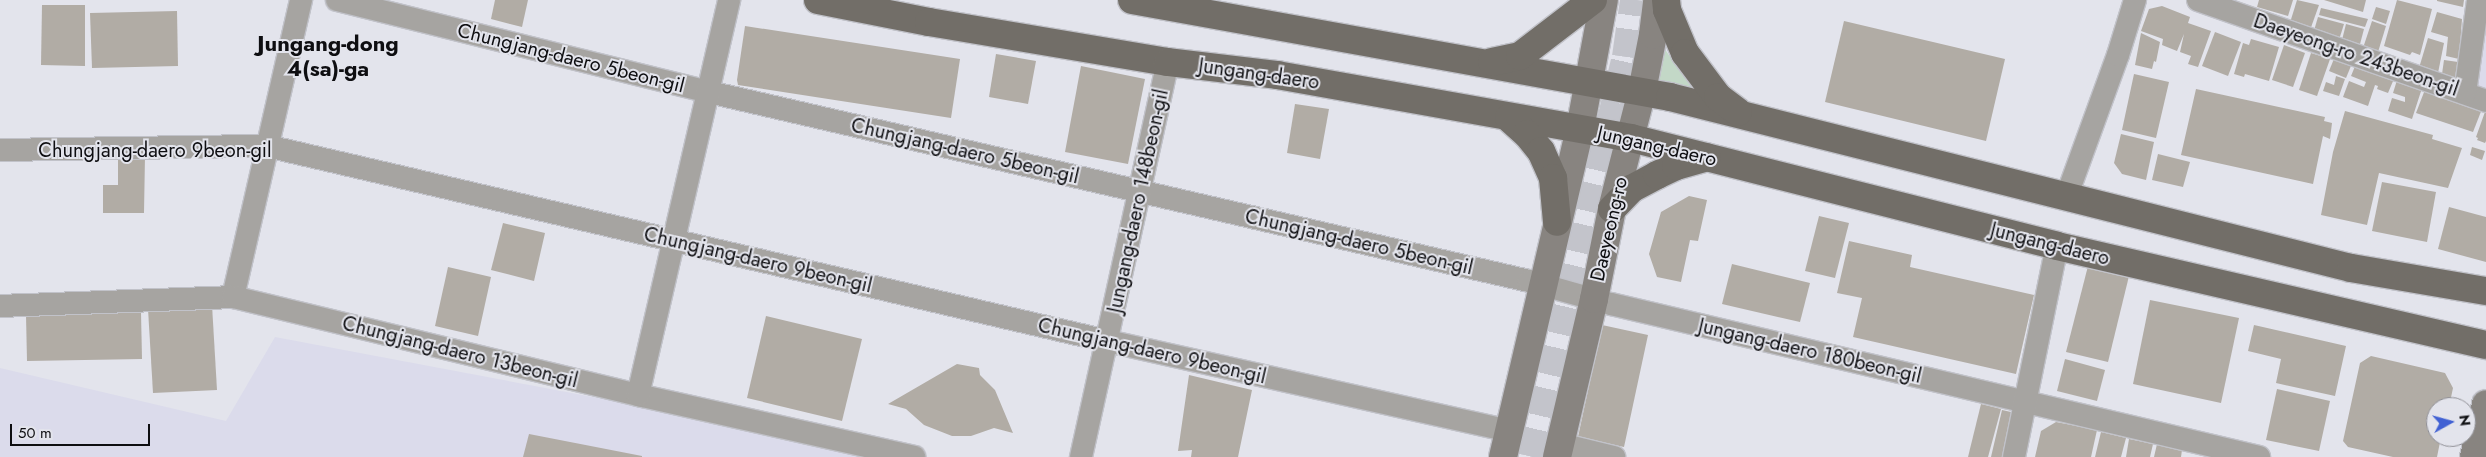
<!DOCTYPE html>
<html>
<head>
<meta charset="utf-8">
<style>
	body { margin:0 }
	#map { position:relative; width:2486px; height:457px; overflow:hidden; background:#e3e4ec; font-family:Jost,sans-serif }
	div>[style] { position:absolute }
	.built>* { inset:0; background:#dbdbeb }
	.green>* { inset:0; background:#c3d8c7 }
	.building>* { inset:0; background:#b1aca5 }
	.secondary-tunnel>* { height:28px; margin-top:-14px; transform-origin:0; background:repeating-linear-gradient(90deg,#c3c4cb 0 28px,transparent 0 42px) }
	.roads { filter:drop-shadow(1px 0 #c1c2c9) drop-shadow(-1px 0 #c1c2c9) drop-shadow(0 1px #c1c2c9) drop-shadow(0 -1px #c1c2c9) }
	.street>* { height:22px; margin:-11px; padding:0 11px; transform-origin:11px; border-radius:11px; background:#a6a4a1 }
	.secondary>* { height:28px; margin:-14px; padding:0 14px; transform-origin:14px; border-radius:14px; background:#888480 }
	.primary>* { height:28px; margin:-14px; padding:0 14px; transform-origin:14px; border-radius:14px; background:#726e68 }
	span { translate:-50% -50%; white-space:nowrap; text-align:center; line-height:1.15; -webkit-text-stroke:4px #e3e4ec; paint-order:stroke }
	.street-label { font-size:20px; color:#0e0e11 }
	.quarter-label { font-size:22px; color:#0e0e11; font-weight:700 }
	.north { position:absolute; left:2426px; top:397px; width:50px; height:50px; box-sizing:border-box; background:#e3e4ec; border:1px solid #8e8e94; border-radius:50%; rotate:83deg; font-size:14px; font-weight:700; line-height:20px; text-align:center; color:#0e0e11 }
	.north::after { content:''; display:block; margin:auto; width:18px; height:22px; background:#4161d3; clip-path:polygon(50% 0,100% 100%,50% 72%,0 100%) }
	.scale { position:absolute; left:10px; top:424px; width:140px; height:22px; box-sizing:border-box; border:2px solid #0e0e11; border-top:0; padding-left:6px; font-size:15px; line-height:18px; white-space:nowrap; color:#0e0e11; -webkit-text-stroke:4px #e3e4ec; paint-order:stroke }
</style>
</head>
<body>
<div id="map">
	<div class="built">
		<div style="clip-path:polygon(2486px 8px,2486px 92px,2474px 88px)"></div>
		<div style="clip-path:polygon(275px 337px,768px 430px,890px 457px,0 457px,0 368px,226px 421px)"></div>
	</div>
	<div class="green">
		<div style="clip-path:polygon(1662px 45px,1696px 94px,1656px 84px)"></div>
	</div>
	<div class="building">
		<div style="clip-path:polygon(495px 0,528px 0,522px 27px,491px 19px)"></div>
		<div style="clip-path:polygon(2259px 0,2293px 0,2288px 16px,2257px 7px)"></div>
		<div style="clip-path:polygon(2297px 0,2319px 5px,2309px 33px,2289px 26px)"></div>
		<div style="clip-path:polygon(2324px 0,2366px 0,2363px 12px)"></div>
		<div style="clip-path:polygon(2397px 0,2432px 9px,2420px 55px,2412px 52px,2410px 55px,2384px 46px)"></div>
		<div style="clip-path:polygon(2437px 0,2464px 0,2463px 7px,2437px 1px)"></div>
		<div style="clip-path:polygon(42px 5px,85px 5px,85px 66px,41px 65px)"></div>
		<div style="clip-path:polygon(2162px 6px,2190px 17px,2188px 23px,2211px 31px,2198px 67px,2188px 64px,2191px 56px,2180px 52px,2184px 34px,2177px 51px,2162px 45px,2163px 39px,2141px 31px,2149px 9px)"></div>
		<div style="clip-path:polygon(2376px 7px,2390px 11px,2386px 24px,2372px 19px)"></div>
		<div style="clip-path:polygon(2321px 8px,2368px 19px,2365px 27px,2319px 15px)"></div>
		<div style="clip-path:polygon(177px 11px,178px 66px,92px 68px,90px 13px)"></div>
		<div style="clip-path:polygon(2437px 12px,2462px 19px,2459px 59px,2446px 56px,2448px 37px,2431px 32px)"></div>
		<div style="clip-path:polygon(2318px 17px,2344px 24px,2338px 43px,2313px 34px)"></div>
		<div style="clip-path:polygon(1844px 21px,2005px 59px,1986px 141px,1825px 102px)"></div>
		<div style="clip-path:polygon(2372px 21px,2386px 26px,2378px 52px,2363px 48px)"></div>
		<div style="clip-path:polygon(2346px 24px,2364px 29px,2359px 48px,2341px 44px)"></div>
		<div style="clip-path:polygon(745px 26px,960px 59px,951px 118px,738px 85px,737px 80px)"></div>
		<div style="clip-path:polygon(2215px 32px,2241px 42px,2228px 76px,2202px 66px)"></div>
		<div style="clip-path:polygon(2141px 33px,2160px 42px,2156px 62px,2154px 61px,2152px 69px,2135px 65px)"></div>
		<div style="clip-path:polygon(2428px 38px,2444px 43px,2438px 73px,2419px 68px)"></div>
		<div style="clip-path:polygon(2251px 39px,2279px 47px,2269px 81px,2245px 74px,2244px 77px,2234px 74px,2243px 43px,2249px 45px)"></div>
		<div style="clip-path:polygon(2284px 45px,2305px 53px,2293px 87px,2272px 80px)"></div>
		<div style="clip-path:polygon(2311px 53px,2330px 59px,2317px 96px,2299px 90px)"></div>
		<div style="clip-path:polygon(996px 54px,1036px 61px,1028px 104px,989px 97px)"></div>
		<div style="clip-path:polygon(2336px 54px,2353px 61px,2346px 78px,2329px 71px)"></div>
		<div style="clip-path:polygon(2358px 59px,2396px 74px,2388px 93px,2377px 89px,2378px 86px,2375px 85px,2368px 106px,2343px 97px,2349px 81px,2364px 87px,2366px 82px,2351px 76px)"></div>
		<div style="clip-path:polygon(2444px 60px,2458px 62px,2457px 78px,2442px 74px)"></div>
		<div style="clip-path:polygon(1081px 66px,1145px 79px,1128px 164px,1065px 152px)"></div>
		<div style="clip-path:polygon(2134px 74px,2169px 82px,2156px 138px,2122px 130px)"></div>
		<div style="clip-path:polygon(2336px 76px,2345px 79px,2339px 96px,2323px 91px,2326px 82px,2334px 85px)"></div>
		<div style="clip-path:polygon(2398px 77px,2423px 85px,2412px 119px,2388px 111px,2392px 98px,2405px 102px,2405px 97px,2393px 93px)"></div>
		<div style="clip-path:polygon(2426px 87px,2482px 109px,2473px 132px,2416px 113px)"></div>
		<div style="clip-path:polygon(2196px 89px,2325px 117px,2324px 121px,2332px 123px,2330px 139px,2323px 136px,2313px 184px,2181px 155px)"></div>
		<div style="clip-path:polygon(1295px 104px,1329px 109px,1320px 159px,1287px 153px)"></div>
		<div style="clip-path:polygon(2486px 109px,2486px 141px,2485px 143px,2477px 140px,2478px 138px,2476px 137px)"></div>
		<div style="clip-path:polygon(2345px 111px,2433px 135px,2432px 139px,2462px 148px,2448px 188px,2379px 173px,2367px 225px,2321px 215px,2333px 152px)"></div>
		<div style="clip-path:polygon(2121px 134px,2154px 142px,2146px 180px,2122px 174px,2114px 163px)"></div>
		<div style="clip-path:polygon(2472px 147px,2485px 151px,2482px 160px,2470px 155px)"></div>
		<div style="clip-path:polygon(2158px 154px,2190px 162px,2183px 187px,2152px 180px)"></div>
		<div style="clip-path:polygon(118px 156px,145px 156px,144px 213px,103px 213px,103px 185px,118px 185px)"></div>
		<div style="clip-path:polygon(2382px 182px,2436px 192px,2427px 242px,2372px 231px)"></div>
		<div style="clip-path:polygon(1689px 196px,1707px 200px,1698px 241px,1690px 240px,1681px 282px,1657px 277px,1649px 254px,1661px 212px)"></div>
		<div style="clip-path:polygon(2449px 207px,2486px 217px,2486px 262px,2438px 249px)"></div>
		<div style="clip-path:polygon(1819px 216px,1849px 223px,1835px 278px,1805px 271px)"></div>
		<div style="clip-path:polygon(503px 223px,545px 233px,534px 281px,491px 270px)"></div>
		<div style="clip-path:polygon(1849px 241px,1912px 255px,1910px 267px,2034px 295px,2016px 374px,1853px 337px,1862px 298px,1837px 293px)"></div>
		<div style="clip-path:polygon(1732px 264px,1810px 283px,1800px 322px,1722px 304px)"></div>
		<div style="clip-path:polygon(2088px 266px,2129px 276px,2108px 362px,2066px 352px)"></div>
		<div style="clip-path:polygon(448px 267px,491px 277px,478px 336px,435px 326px)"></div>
		<div style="clip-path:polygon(2150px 300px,2239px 318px,2221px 403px,2133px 384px)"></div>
		<div style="clip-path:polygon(212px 305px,217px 390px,153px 393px,148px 309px)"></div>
		<div style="clip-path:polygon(141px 312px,142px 359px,27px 361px,26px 315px)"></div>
		<div style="clip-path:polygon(766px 316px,862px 339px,842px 421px,747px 398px)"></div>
		<div style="clip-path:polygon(1602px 325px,1648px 335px,1624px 447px,1578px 437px)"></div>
		<div style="clip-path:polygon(2254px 325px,2346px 346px,2335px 396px,2276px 383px,2281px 359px,2248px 351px)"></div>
		<div style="clip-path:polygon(2371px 356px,2445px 373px,2453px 388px,2449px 407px,2436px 407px,2436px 437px,2441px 437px,2437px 457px,2393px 457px,2348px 447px,2343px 441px,2360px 363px)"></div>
		<div style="clip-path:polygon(2065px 359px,2105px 370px,2097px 401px,2057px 391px)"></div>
		<div style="clip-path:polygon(957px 364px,979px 368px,980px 375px,995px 390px,1013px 433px,994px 428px,971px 436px,952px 436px,924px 425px,906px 409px,888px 404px)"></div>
		<div style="clip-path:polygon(1189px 375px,1252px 390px,1238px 457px,1191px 457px,1192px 450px,1178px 451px)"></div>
		<div style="clip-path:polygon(2277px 389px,2330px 401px,2319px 451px,2266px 440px)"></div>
		<div style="clip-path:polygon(1981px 404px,2001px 409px,1988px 457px,1968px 457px)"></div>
		<div style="clip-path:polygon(2002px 410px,2011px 412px,2020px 426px,2013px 457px,1991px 457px)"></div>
		<div style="clip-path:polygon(2056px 422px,2097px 430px,2091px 457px,2035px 457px,2041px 431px)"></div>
		<div style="clip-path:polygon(2101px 432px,2126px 438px,2121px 457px,2095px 457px)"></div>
		<div style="clip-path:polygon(529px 434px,642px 456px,642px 457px,523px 457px)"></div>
		<div style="clip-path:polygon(2129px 439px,2153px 444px,2150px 457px,2126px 457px)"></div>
		<div style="clip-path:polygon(2157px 444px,2182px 450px,2181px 457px,2154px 457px)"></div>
	</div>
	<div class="secondary-tunnel">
		<div style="left:1532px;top:457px;width:411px;rotate:-76.8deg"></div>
		<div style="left:1626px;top:57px;width:58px;rotate:-82deg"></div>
	</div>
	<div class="roads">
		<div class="street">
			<div style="left:337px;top:0;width:383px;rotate:13.9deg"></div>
			<div style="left:709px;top:92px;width:841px;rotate:12.98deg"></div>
			<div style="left:1529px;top:281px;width:85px;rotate:15.7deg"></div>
			<div style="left:1611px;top:304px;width:666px;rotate:13.28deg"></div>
			<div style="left:2198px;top:0;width:305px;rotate:19.3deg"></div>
			<div style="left:2465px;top:93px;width:94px;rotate:-82deg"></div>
			<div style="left:0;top:150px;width:267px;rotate:-0.9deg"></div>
			<div style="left:267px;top:146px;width:862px;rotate:13.07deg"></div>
			<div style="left:1107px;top:341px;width:412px;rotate:12.6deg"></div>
			<div style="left:2067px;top:195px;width:149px;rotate:-70deg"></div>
			<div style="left:2118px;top:55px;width:58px;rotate:-72.8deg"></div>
			<div style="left:233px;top:297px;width:305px;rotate:-77.1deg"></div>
			<div style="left:0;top:306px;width:233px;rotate:-2.2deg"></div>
			<div style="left:233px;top:297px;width:421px;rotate:13.6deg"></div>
			<div style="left:642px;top:396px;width:279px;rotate:12.6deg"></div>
			<div style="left:638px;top:395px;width:405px;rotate:-77deg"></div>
			<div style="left:1560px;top:444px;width:56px;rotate:13.5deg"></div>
			<div style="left:1081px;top:457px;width:404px;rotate:-77.6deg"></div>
			<div style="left:2014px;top:457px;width:215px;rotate:-78.5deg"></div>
		</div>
		<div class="secondary">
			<div style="left:1503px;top:457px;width:337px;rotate:-76.8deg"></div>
			<div style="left:1580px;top:129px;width:131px;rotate:-79.5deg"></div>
			<div style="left:1557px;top:457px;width:162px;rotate:-76.8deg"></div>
			<div style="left:1594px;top:299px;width:92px;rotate:-78.7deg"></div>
			<div style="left:1612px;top:209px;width:122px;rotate:-75.7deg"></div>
			<div style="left:1642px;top:91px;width:57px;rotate:-78.9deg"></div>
			<div style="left:1653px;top:35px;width:35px;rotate:-83deg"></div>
			<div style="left:2474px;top:457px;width:54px;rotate:-77.2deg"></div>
		</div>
		<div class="primary">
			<div style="left:818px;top:0;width:113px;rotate:11.2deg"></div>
			<div style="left:929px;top:22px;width:242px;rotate:9.5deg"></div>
			<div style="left:1168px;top:62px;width:110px;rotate:6.8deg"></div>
			<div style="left:1277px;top:75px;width:360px;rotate:10.1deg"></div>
			<div style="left:1631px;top:138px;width:439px;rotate:14.2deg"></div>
			<div style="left:2057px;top:246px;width:440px;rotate:13deg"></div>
			<div style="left:1132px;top:0;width:547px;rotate:10.22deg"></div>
			<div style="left:1670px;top:97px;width:702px;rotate:14.1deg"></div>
			<div style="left:2351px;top:268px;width:137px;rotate:9.7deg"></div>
			<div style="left:1666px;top:0;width:10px;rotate:84deg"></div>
			<div style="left:1667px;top:10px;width:47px;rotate:67.3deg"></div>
			<div style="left:1685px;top:53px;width:55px;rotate:53.1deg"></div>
			<div style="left:1718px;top:97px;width:25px;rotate:37deg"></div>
			<div style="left:1492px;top:62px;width:29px;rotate:-12deg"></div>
			<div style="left:1520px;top:56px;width:92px;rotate:-37.5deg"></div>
			<div style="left:1509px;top:118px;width:24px;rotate:42deg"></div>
			<div style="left:1527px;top:134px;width:22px;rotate:51deg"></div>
			<div style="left:1541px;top:151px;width:30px;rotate:66deg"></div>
			<div style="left:1553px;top:178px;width:44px;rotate:84.8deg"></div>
			<div style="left:1612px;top:209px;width:28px;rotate:-46deg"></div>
			<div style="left:1631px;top:189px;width:30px;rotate:-28deg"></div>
			<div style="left:1657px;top:175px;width:21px;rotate:-25deg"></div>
			<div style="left:1676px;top:166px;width:32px;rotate:-16deg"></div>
		</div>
	</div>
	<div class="street-label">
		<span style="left:2356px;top:55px;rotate:19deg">Daeyeong-ro 243beon-gil</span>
		<span style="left:571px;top:58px;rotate:14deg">Chungjang-daero 5beon-gil</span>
		<span style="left:1259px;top:74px;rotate:8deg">Jungang-daero</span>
		<span style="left:1657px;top:146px;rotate:13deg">Jungang-daero</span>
		<span style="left:155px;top:150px">Chungjang-daero 9beon-gil</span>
		<span style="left:965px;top:151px;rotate:13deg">Chungjang-daero 5beon-gil</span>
		<span style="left:1138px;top:201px;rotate:-78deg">Jungang-daero 148beon-gil</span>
		<span style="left:1609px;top:229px;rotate:-77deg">Daeyeong-ro</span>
		<span style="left:1359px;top:242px;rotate:13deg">Chungjang-daero 5beon-gil</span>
		<span style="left:2050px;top:244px;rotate:14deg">Jungang-daero</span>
		<span style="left:758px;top:260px;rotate:13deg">Chungjang-daero 9beon-gil</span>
		<span style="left:1152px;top:351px;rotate:13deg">Chungjang-daero 9beon-gil</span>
		<span style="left:1810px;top:351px;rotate:13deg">Jungang-daero 180beon-gil</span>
		<span style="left:460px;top:352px;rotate:14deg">Chungjang-daero 13beon-gil</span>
	</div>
	<div class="quarter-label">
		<span style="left:328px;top:56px">Jungang-dong<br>4(sa)-ga</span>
	</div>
	<div class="north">N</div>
	<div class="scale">50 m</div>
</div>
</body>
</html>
